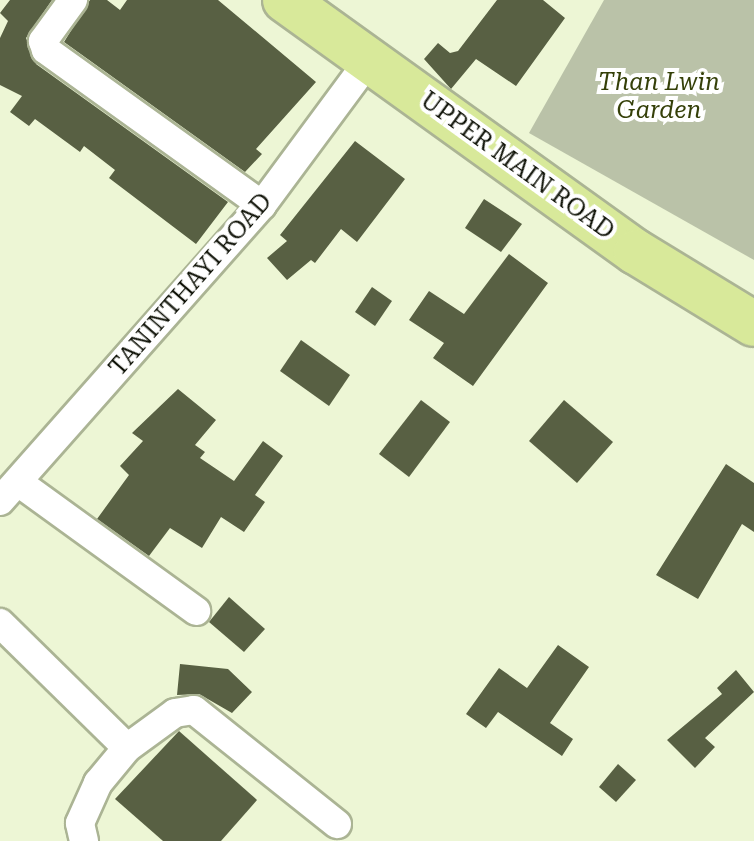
<!DOCTYPE html>
<html>
<head>
<meta charset="utf-8">
<style>
	body { margin:0 }
	#map { position:relative; width:754px; height:841px; overflow:hidden; background:#edf6d5; font-family:"Roboto Serif",serif }
	div>[style] { position:absolute }
	.green>* { inset:0; background:#bac2a8 }
	.building>* { inset:0; background:#586043 }
	.roads { filter:drop-shadow(2px 0 #abb494) drop-shadow(-2px 0 #abb494) drop-shadow(0 2px #abb494) drop-shadow(0 -2px #abb494) }
	.minor>* { height:28px; margin:-14px; padding:0 14px; transform-origin:14px; border-radius:14px; background:#fff }
	.primary>* { height:44px; margin:-22px; padding:0 22px; transform-origin:22px; border-radius:22px; background:#d8e99a }
	span { translate:-50% -50%; white-space:nowrap; text-align:center; line-height:1.15; -webkit-text-stroke:8px #fff; paint-order:stroke }
	.park-label { font-size:24px; color:#354009; font-style:italic }
	.street-label { font-size:24px; color:#0d1005 }
</style>
</head>
<body>
<div id="map">
	<div class="green">
		<div style="clip-path:polygon(604px 0,754px 0,754px 260px,529px 133px)"></div>
	</div>
	<div class="building">
		<div style="clip-path:polygon(10px 0,52px 0,26px 38px,36px 64px,228px 202px,196px 244px,109px 178px,115px 170px,84px 146px,80px 152px,35px 119px,29px 126px,10px 112px,22px 96px,0 85px,0 38px,8px 21px,0 13px)"></div>
		<div style="clip-path:polygon(90px 0,107px 0,120px 10px,127px 0,218px 0,316px 82px,256px 149px,262px 154px,245px 172px,64px 42px)"></div>
		<div style="clip-path:polygon(497px 0,543px 0,565px 18px,516px 86px,476px 59px,451px 89px,424px 59px,438px 43px,450px 53px,458px 51px)"></div>
		<div style="clip-path:polygon(355px 141px,405px 179px,357px 242px,341px 229px,315px 263px,311px 260px,287px 280px,267px 258px,287px 241px,280px 235px)"></div>
		<div style="clip-path:polygon(484px 199px,522px 224px,501px 252px,465px 228px)"></div>
		<div style="clip-path:polygon(509px 254px,548px 283px,473px 386px,433px 358px,444px 343px,409px 320px,429px 291px,464px 314px)"></div>
		<div style="clip-path:polygon(372px 287px,392px 301px,375px 326px,355px 312px)"></div>
		<div style="clip-path:polygon(301px 340px,350px 375px,329px 406px,280px 371px)"></div>
		<div style="clip-path:polygon(178px 389px,216px 420px,195px 445px,205px 452px,200px 458px,234px 481px,263px 441px,283px 456px,255px 495px,265px 502px,244px 532px,221px 517px,202px 548px,170px 528px,149px 556px,97px 519px,129px 475px,120px 466px,143px 441px,132px 433px)"></div>
		<div style="clip-path:polygon(421px 400px,450px 422px,409px 477px,379px 454px)"></div>
		<div style="clip-path:polygon(564px 400px,613px 442px,577px 483px,529px 441px)"></div>
		<div style="clip-path:polygon(726px 464px,754px 483px,754px 532px,742px 524px,698px 599px,656px 575px)"></div>
		<div style="clip-path:polygon(229px 597px,265px 629px,244px 652px,209px 622px)"></div>
		<div style="clip-path:polygon(558px 645px,589px 667px,550px 723px,573px 739px,562px 756px,498px 712px,486px 728px,466px 714px,499px 668px,527px 688px)"></div>
		<div style="clip-path:polygon(180px 664px,228px 669px,252px 692px,232px 713px,199px 694px,177px 695px)"></div>
		<div style="clip-path:polygon(736px 670px,754px 692px,705px 738px,715px 747px,695px 768px,667px 740px,722px 694px,717px 688px)"></div>
		<div style="clip-path:polygon(179px 731px,257px 800px,221px 841px,163px 841px,115px 799px)"></div>
		<div style="clip-path:polygon(618px 764px,636px 780px,616px 802px,599px 787px)"></div>
	</div>
	<div class="roads">
		<div class="minor">
			<div style="left:73px;top:0;width:51px;rotate:126.2deg"></div>
			<div style="left:43px;top:41px;width:9px;rotate:72deg"></div>
			<div style="left:46px;top:50px;width:266px;rotate:35.7deg"></div>
			<div style="left:18px;top:482px;width:220px;rotate:35.9deg"></div>
			<div style="left:0;top:501px;width:395px;rotate:-48.5deg"></div>
			<div style="left:262px;top:205px;width:182px;rotate:-53.5deg"></div>
			<div style="left:0;top:623px;width:178px;rotate:44.5deg"></div>
			<div style="left:84px;top:841px;width:18px;rotate:-103deg"></div>
			<div style="left:80px;top:823px;width:44px;rotate:-65.8deg"></div>
			<div style="left:98px;top:783px;width:45px;rotate:-50.4deg"></div>
			<div style="left:127px;top:748px;width:59px;rotate:-36.1deg"></div>
			<div style="left:175px;top:713px;width:19px;rotate:-9deg"></div>
			<div style="left:194px;top:710px;width:183px;rotate:38.6deg"></div>
		</div>
		<div class="primary">
			<div style="left:285px;top:0;width:432px;rotate:35.7deg"></div>
			<div style="left:636px;top:252px;width:138px;rotate:31.4deg"></div>
		</div>
	</div>
	<div class="park-label">
		<span style="left:659px;top:97px">Than Lwin<br>Garden</span>
	</div>
	<div class="street-label">
		<span style="left:517px;top:166px;rotate:36deg">UPPER MAIN ROAD</span>
		<span style="left:191px;top:285px;rotate:-49deg">TANINTHAYI ROAD</span>
	</div>
</div>
</body>
</html>
